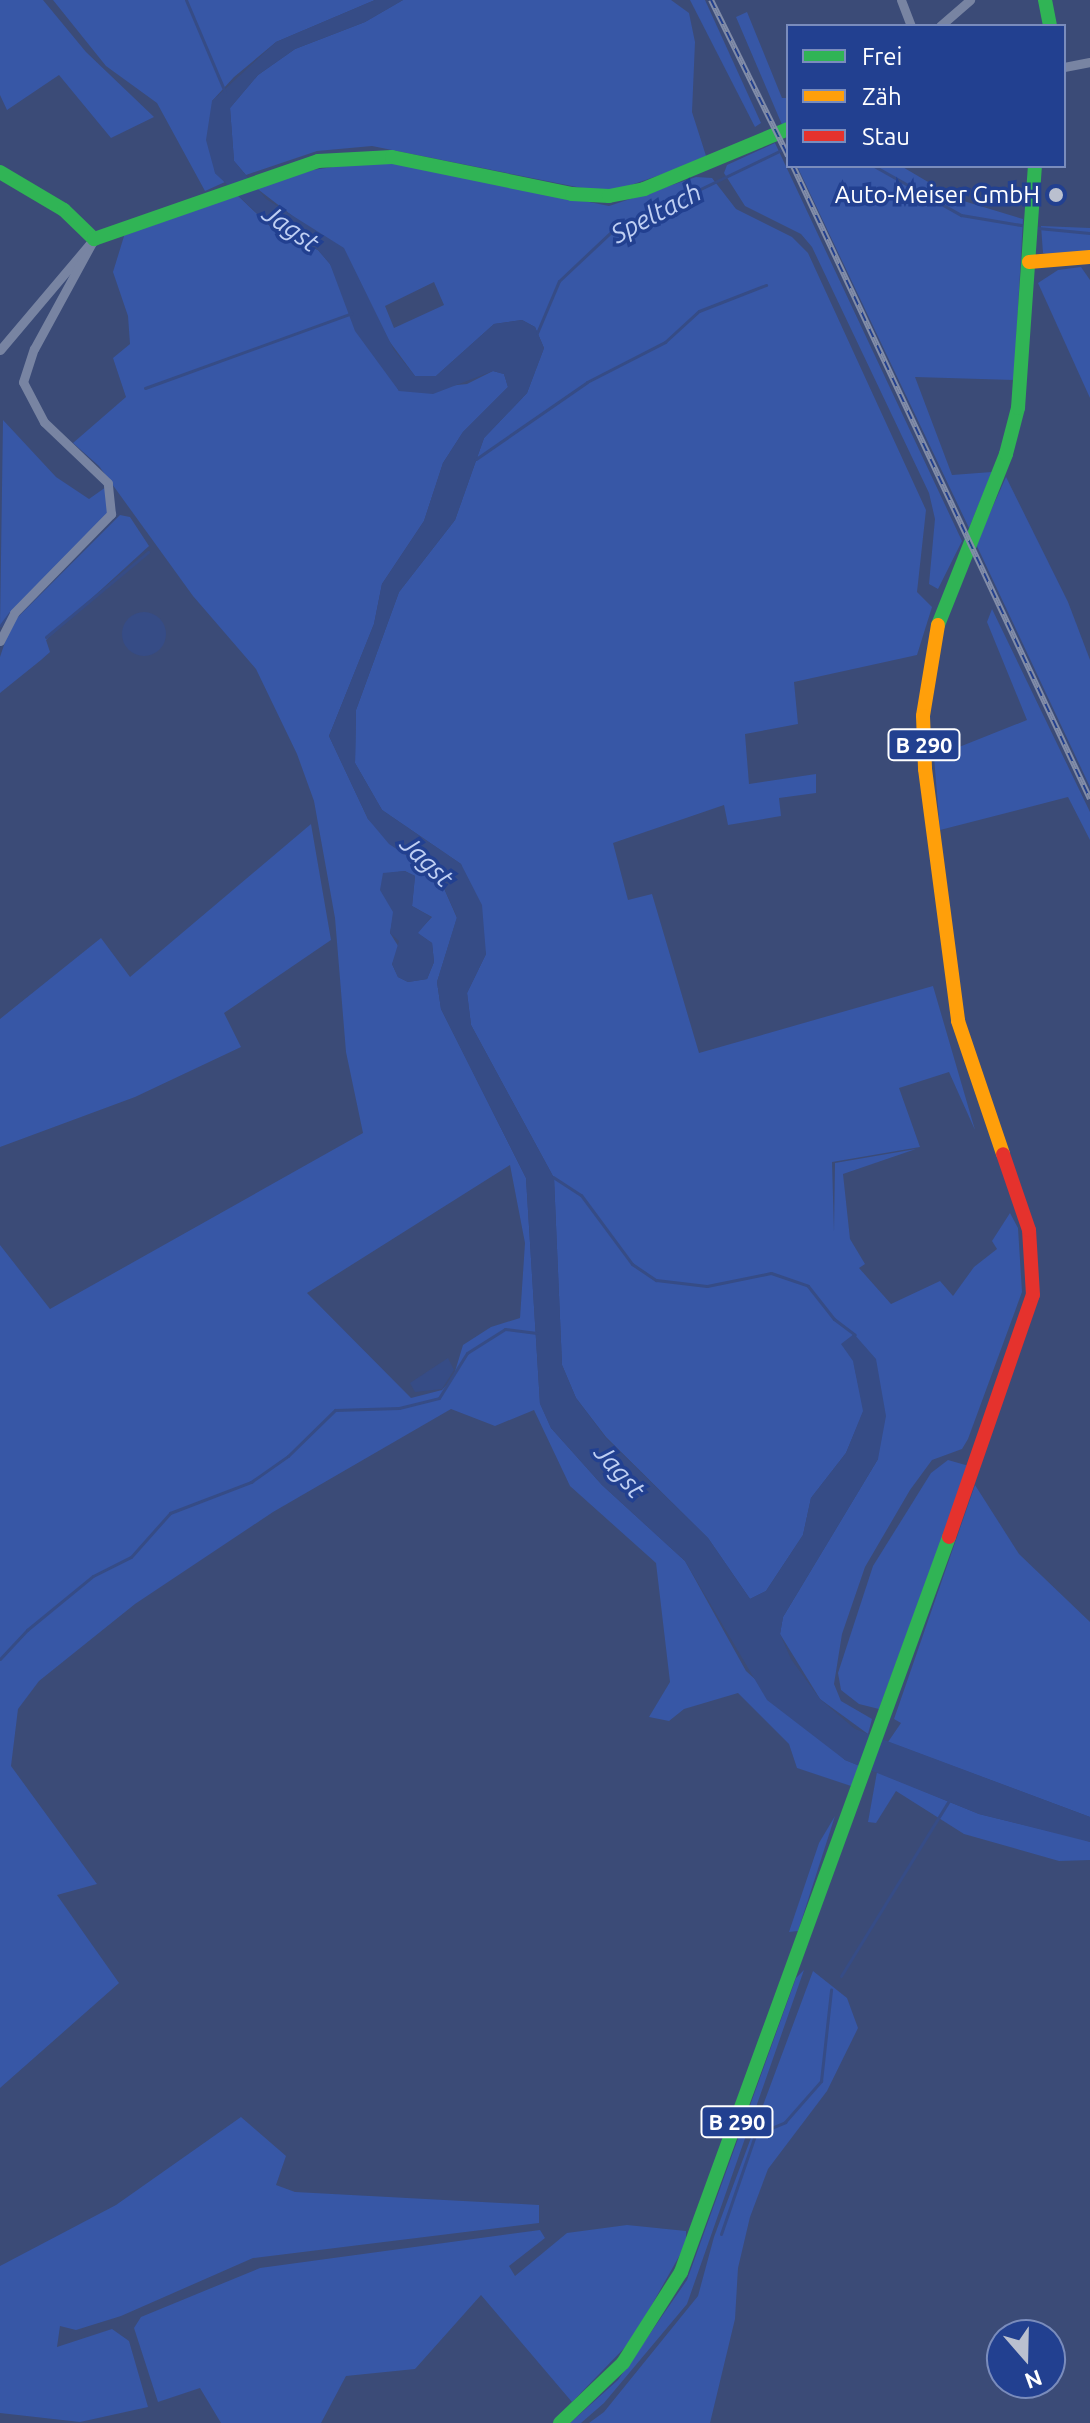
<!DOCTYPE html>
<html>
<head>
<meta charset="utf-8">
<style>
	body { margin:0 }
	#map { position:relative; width:1090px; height:2423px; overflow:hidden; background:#3b4b77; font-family:Ubuntu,sans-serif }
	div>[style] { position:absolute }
	.green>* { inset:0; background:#3757a6 }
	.water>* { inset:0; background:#364c86 }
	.round { border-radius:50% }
	.stream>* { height:3px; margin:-1.5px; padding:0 1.5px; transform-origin:1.5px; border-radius:1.5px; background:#364c86 }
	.street>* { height:9px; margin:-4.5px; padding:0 4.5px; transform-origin:4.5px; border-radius:4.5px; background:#7884a2 }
	.fast>* { height:14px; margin:-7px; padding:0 7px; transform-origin:7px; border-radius:7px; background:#30b455 }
	.slow>* { height:14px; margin:-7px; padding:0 7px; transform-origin:7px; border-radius:7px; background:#ff9f0a }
	.jam>* { height:14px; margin:-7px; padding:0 7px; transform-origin:7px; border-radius:7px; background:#e5322d }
	.rail>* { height:6px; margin-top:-3px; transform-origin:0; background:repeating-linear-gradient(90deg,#224090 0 9px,#828da9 0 18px); box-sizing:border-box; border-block:2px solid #828da9 }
	.dots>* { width:22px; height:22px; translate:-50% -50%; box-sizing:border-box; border:4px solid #224090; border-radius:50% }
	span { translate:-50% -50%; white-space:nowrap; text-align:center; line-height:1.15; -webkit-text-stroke:7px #224090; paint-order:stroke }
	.shield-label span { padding:2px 6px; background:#224090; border:2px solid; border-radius:6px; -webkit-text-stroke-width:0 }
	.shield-label { font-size:22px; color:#fff; font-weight:700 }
	.poi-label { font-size:24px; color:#fff }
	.right { translate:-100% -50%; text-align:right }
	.water-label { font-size:26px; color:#bfcff3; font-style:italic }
	.legend { position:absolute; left:786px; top:24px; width:280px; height:144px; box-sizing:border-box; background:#224090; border:2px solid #7a8cbc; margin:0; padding:10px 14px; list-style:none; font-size:24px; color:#fff }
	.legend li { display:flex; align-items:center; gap:16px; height:40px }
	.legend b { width:40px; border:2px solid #7a8cbc }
	.north { position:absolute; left:986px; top:2319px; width:80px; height:80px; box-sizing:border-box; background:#224090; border:2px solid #7a8cbc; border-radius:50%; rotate:160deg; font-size:22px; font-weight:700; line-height:32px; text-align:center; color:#fff }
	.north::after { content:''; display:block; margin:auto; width:28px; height:36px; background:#bac0cf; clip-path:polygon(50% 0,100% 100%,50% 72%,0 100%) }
</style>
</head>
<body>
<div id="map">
	<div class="green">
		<div style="clip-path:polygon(0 0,43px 0,86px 52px,154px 117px,111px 138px,59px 75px,7px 110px,0 95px)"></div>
		<div style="clip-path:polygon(53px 0,375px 0,276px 42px,234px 77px,212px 101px,215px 173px,225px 182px,205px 191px,157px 103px,106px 66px)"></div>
		<div style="clip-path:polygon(403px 0,671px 0,689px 13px,695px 42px,692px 112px,707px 159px,619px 189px,587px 189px,372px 146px,317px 151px,246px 175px,234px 161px,230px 108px,258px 75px,295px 49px,365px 22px)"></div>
		<div style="clip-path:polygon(690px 0,705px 0,761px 123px,755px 127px)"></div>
		<div style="clip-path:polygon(747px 12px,782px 98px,788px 98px,788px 124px,783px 127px,736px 17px)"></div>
		<div style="clip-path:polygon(775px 143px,962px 541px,938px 589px,929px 584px,935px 519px,929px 493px,812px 247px,801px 234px,745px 206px,724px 173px,727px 165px)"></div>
		<div style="clip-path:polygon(evenodd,366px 162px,399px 164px,609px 206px,696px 177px,712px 178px,736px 209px,792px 237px,808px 253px,926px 510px,917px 592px,932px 607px,917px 655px,794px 682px,798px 724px,745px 734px,749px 784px,816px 774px,816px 793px,779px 798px,781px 816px,728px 825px,724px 805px,613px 843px,628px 900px,652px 894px,699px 1053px,933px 986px,975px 1130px,949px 1072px,899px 1088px,920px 1147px,832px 1162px,834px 1232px,835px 1163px,916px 1149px,843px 1174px,850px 1239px,865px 1264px,859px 1268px,891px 1304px,940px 1281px,953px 1296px,974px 1267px,997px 1249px,992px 1241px,1010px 1213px,1018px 1228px,1022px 1292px,968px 1439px,962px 1449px,932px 1460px,910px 1490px,865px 1567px,842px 1634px,834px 1684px,841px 1701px,872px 1719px,868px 1734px,820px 1699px,780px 1634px,783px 1617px,878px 1459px,853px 1361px,864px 1410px,846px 1453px,811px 1498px,803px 1535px,766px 1591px,750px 1599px,708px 1538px,606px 1437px,576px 1398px,562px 1365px,554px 1178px,471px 1025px,467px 993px,486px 954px,461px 864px,382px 810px,355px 763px,356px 710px,399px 592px,455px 520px,484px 438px,527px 393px,544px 348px,535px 327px,522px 320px,494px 324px,436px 376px,415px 376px,303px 224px,255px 187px,313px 170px,366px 162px,434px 282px,444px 305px,394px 328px,385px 306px,434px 282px)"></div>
		<div style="clip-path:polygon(797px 166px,901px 166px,957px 199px,1023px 219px,1014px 380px,915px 377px,952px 475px,992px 472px,969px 528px)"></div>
		<div style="clip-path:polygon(evenodd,236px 194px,272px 228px,318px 250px,330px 264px,399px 391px,467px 384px,493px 371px,504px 374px,508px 387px,463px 432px,443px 463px,424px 521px,382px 584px,374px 624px,329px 736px,368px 819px,439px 877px,457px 918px,437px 982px,441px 1009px,526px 1178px,540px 1403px,551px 1428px,602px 1485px,685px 1561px,746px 1671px,845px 1760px,860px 1766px,854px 1787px,797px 1768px,789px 1744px,738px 1693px,684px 1709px,669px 1721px,649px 1717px,670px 1682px,656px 1563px,570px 1486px,534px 1410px,495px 1426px,451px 1409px,273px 1512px,135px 1604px,39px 1681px,18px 1709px,11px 1766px,97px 1884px,57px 1895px,119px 1983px,0 2088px,0 1245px,50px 1309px,363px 1133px,346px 1052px,335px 918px,314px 801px,297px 754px,256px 669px,193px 596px,99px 466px,73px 443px,126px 397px,113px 358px,130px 344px,128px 316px,113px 272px,125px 233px,236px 194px,405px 871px,415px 876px,412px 906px,432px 917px,417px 933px,432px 943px,434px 962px,427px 979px,408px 982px,398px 977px,392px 964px,400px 949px,390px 933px,394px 912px,383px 874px,405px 871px,236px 194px,510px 1165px,525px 1243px,520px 1318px,491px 1327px,463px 1345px,453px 1378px,442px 1390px,411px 1398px,307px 1293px,510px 1165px)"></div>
		<div style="clip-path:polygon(1041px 226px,1090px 228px,1090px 253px,1055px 257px,1043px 253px)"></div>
		<div style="clip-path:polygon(1081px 267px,1090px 280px,1090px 398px,1038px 283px,1058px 270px)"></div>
		<div style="clip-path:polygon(3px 420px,56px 477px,89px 499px,106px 487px,110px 511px,0 627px)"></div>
		<div style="clip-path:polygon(1006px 477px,1068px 602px,1090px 660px,1090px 787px,976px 544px)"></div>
		<div style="clip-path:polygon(120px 515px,130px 517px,149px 546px,46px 640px,50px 652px,41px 660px,0 693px,0 657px,11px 624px)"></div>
		<div style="clip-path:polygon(992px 609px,1090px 812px,1090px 840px,1068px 797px,940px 830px,934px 757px,1027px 720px,987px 622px)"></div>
		<div style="clip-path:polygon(311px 824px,331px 940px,224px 1013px,241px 1047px,135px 1097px,0 1147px,0 1019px,101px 938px,130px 977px)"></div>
		<div style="clip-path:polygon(948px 1460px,969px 1466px,879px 1709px,859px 1704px,841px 1690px,838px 1673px,873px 1566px,931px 1473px)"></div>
		<div style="clip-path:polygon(975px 1485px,1019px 1554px,1090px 1622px,1090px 1817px,888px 1742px,901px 1723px,894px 1719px)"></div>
		<div style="clip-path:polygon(877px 1772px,979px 1814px,1082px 1839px,1090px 1842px,1090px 1860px,1059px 1861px,964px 1834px,896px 1791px,876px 1823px,868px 1822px)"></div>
		<div style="clip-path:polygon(835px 1816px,798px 1931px,789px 1932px,819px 1843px)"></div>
		<div style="clip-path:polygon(804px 1970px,687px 2304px,604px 2403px,581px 2423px,570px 2423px,618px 2380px,687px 2280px,796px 1978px)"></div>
		<div style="clip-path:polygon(813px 1971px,847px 1998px,858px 2028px,827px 2091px,768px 2169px,750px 2217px,738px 2268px,735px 2319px,710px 2423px,589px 2423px,604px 2412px,698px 2296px,714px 2237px)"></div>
		<div style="clip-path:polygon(241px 2117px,286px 2156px,276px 2185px,295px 2192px,539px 2205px,539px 2223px,253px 2258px,121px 2316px,76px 2330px,60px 2326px,57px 2347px,112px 2329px,129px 2341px,148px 2407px,80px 2422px,0 2413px,0 2266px,116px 2205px)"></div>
		<div style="clip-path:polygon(627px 2225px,686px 2231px,686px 2244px,632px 2340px,572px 2402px,481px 2295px,415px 2369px,346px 2376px,321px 2423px,221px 2423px,200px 2388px,158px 2402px,134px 2328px,141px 2317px,260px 2268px,540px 2230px,545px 2238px,509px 2266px,515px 2276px,567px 2233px)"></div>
	</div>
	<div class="water">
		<div style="clip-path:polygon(375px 0,403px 0,365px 22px,295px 49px,258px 75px,230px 108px,234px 161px,266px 199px,344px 248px,394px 350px,415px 376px,436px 376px,494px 324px,522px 320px,535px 327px,544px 348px,527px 393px,484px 438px,455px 520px,399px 592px,356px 710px,355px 763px,382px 810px,461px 864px,482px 905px,486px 954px,467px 993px,471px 1025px,554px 1178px,562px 1365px,576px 1398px,606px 1438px,708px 1538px,750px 1599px,766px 1591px,803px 1535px,811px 1498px,846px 1453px,863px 1411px,853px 1361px,841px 1344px,854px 1334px,876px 1359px,886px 1416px,878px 1459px,783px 1617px,780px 1634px,791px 1659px,820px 1699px,855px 1729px,1090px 1817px,1090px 1842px,979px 1814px,845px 1760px,767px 1700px,685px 1561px,602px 1485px,551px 1428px,540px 1404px,526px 1178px,441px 1009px,437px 982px,457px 917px,439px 877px,389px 844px,368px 819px,329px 736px,374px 624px,382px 584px,424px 521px,443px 463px,463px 432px,508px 387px,504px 374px,493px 371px,433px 394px,399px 391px,355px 331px,330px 264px,318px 250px,272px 228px,215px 173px,206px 140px,212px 101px,276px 42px)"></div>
		<div class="round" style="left:122px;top:612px;width:44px;height:44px"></div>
		<div style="clip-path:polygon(404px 871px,415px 876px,412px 906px,431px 917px,418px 933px,432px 943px,434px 962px,427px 979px,408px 982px,398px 977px,392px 964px,399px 941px,390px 933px,393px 912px,380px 890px,383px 873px)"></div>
		<div style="clip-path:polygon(448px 1358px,454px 1370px,442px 1389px,415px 1392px,410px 1383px)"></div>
	</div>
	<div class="stream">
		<div style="left:186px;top:0;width:100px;rotate:67deg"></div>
		<div style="left:874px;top:166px;width:100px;rotate:29.4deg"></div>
		<div style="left:961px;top:215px;width:67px;rotate:9.5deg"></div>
		<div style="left:1038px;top:228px;width:52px;rotate:5.5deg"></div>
		<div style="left:537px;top:333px;width:56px;rotate:-67.1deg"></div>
		<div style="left:559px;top:281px;width:71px;rotate:-43.3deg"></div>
		<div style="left:611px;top:232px;width:196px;rotate:-25.7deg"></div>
		<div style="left:145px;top:388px;width:220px;rotate:-19.9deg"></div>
		<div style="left:476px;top:459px;width:135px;rotate:-34.7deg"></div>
		<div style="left:587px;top:382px;width:88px;rotate:-27.1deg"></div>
		<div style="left:665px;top:342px;width:46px;rotate:-42.4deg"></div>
		<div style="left:699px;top:311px;width:72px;rotate:-21.2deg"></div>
		<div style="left:1px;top:625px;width:15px;rotate:-53deg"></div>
		<div style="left:46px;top:637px;width:133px;rotate:-39.8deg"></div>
		<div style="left:553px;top:1177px;width:33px;rotate:33deg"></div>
		<div style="left:581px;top:1195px;width:86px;rotate:53.5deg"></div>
		<div style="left:632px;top:1264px;width:29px;rotate:34deg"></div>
		<div style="left:656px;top:1280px;width:51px;rotate:6.7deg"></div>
		<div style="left:707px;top:1286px;width:65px;rotate:-11.5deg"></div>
		<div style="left:771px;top:1273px;width:39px;rotate:19deg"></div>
		<div style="left:808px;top:1286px;width:42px;rotate:51.8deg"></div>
		<div style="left:834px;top:1319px;width:26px;rotate:37deg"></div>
		<div style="left:0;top:1659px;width:40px;rotate:-47deg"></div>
		<div style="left:27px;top:1630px;width:85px;rotate:-39.3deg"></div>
		<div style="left:93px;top:1576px;width:42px;rotate:-26.6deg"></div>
		<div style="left:131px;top:1557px;width:59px;rotate:-48.4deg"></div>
		<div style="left:170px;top:1513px;width:87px;rotate:-20.9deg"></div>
		<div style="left:251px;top:1482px;width:45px;rotate:-35.1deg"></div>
		<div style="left:288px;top:1456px;width:66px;rotate:-44.4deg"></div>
		<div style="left:335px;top:1410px;width:64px;rotate:-1.8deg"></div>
		<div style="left:399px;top:1408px;width:41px;rotate:-14deg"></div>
		<div style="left:439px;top:1398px;width:53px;rotate:-58.1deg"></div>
		<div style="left:467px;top:1353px;width:45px;rotate:-32.3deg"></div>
		<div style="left:505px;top:1329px;width:32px;rotate:7deg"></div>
		<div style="left:841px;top:1976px;width:208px;rotate:-58.4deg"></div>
		<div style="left:721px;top:2234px;width:105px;rotate:-71deg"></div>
		<div style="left:755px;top:2135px;width:33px;rotate:-23deg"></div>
		<div style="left:785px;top:2122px;width:55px;rotate:-48.7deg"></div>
		<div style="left:821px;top:2081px;width:92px;rotate:-83.7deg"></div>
	</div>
	<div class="street">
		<div style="left:901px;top:0;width:28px;rotate:69deg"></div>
		<div style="left:940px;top:26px;width:40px;rotate:-41deg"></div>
		<div style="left:1064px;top:67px;width:26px;rotate:-11deg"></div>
		<div style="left:0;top:350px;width:143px;rotate:-49.8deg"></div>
		<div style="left:0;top:641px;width:31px;rotate:-63deg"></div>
		<div style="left:14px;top:613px;width:139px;rotate:-45.6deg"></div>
		<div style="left:111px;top:514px;width:31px;rotate:-96deg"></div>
		<div style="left:108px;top:483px;width:88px;rotate:-136.4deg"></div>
		<div style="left:44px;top:422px;width:45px;rotate:-117.7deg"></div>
		<div style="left:23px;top:382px;width:35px;rotate:-72deg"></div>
		<div style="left:34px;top:349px;width:125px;rotate:-61.4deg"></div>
	</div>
	<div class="fast">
		<div style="left:1045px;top:0;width:26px;rotate:79deg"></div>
		<div style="left:0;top:172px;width:74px;rotate:30.7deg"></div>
		<div style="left:64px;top:210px;width:42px;rotate:44deg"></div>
		<div style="left:94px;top:239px;width:237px;rotate:-19.2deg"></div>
		<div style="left:318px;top:161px;width:74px;rotate:-3.1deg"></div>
		<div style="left:392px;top:157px;width:184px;rotate:11.6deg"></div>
		<div style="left:572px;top:194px;width:37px;rotate:3deg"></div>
		<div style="left:609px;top:196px;width:36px;rotate:-11deg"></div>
		<div style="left:644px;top:189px;width:156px;rotate:-22.6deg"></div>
		<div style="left:938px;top:625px;width:184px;rotate:-68.3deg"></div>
		<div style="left:1006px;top:454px;width:48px;rotate:-75.4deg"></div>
		<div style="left:1018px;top:408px;width:243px;rotate:-86deg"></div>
		<div style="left:560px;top:2423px;width:87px;rotate:-43.6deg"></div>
		<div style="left:623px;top:2363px;width:108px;rotate:-57.5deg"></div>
		<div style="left:681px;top:2272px;width:782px;rotate:-69.97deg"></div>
	</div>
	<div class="slow">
		<div style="left:1029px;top:262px;width:61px;rotate:-4.7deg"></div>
		<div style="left:938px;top:625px;width:92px;rotate:99.4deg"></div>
		<div style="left:923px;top:716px;width:53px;rotate:87.8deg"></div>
		<div style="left:925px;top:769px;width:254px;rotate:82.5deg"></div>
		<div style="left:958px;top:1021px;width:140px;rotate:71.3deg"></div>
	</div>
	<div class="jam">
		<div style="left:949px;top:1537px;width:256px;rotate:-70.9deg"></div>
		<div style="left:1033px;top:1295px;width:65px;rotate:-93.5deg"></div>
		<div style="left:1029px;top:1230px;width:80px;rotate:-108.9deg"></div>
	</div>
	<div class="rail">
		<div style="left:711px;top:0;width:174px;rotate:63.7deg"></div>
		<div style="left:793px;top:166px;width:699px;rotate:64.86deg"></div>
	</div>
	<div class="dots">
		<div style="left:1056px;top:195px;background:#bac0cf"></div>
	</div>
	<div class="shield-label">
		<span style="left:924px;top:745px">B 290</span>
		<span style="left:737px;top:2122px">B 290</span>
	</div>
	<div class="poi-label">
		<span class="right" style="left:1040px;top:195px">Auto-Meiser GmbH</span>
	</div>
	<div class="water-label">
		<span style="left:656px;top:213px;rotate:-28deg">Speltach</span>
		<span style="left:291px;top:228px;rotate:35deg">Jagst</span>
		<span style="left:427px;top:861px;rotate:44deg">Jagst</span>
		<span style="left:620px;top:1471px;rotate:49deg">Jagst</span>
	</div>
	<ul class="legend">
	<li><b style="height:10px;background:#30b455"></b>Frei</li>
	<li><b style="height:10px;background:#ff9f0a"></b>Zäh</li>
	<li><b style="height:10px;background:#e5322d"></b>Stau</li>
	</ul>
	<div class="north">N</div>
</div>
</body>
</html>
